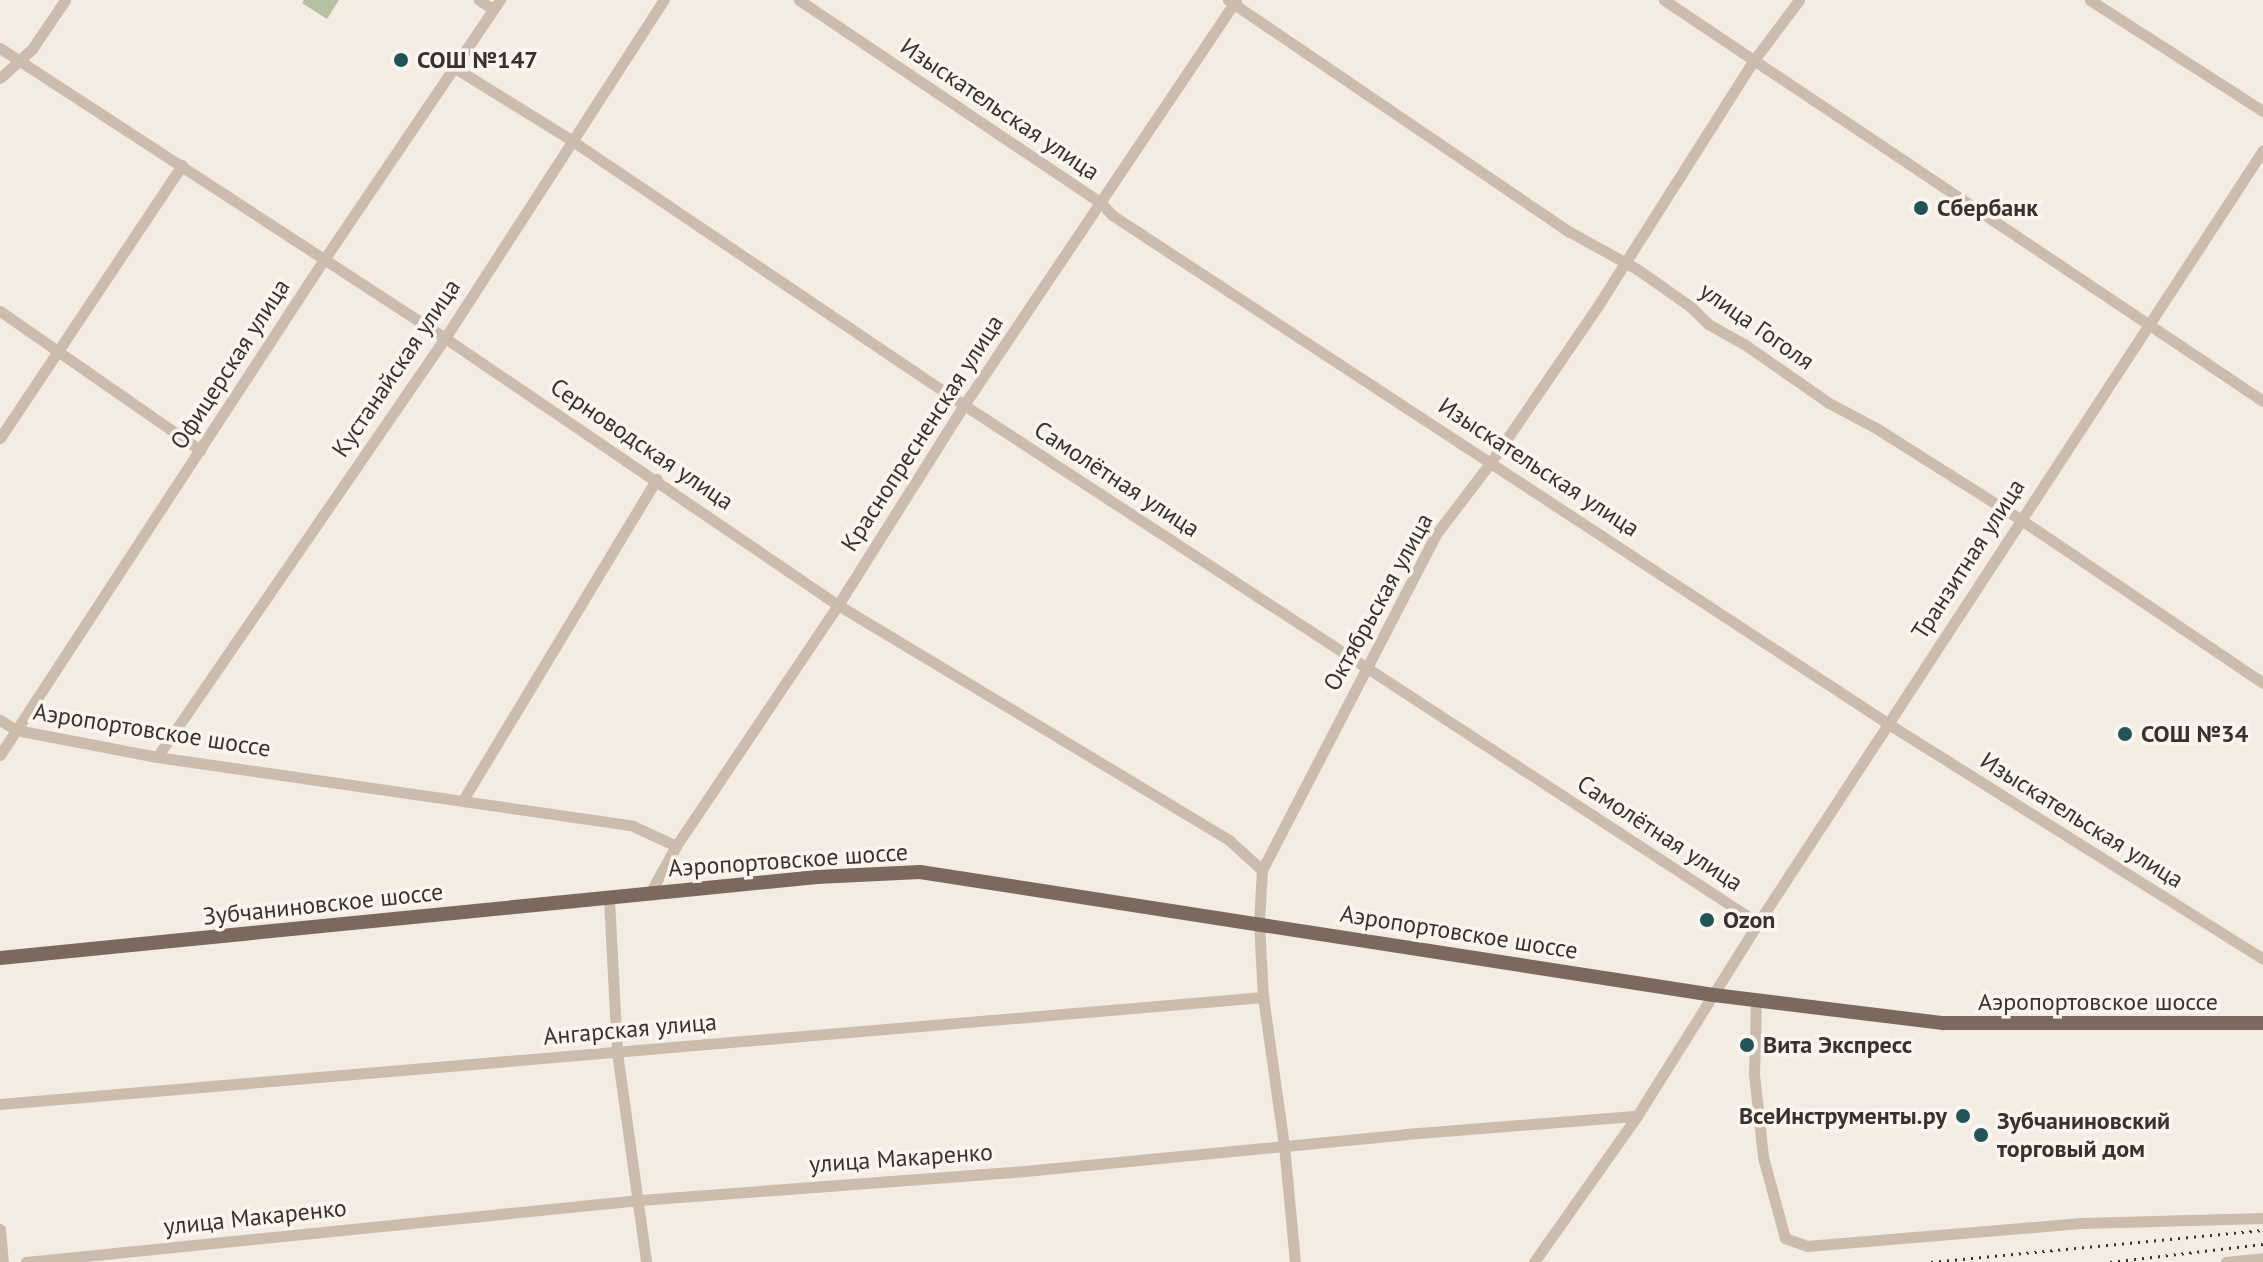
<!DOCTYPE html>
<html>
<head>
<meta charset="utf-8">
<style>
	body { margin:0 }
	#map { position:relative; width:2263px; height:1262px; overflow:hidden; background:#f3ece2; font-family:"PT Sans",sans-serif }
	div>[style] { position:absolute }
	.green>* { inset:0; background:#b6c1a2 }
	.minor>* { height:11px; margin:-5.5px; padding:0 5.5px; transform-origin:5.5px; border-radius:5.5px; background:#cbbcae }
	.major>* { height:14px; margin:-7px; padding:0 7px; transform-origin:7px; border-radius:7px; background:#7b695e }
	.rail>* { height:3px; margin-top:-1.5px; transform-origin:0; background:repeating-linear-gradient(90deg,#3a312c 0 2px,transparent 0 8px) }
	.dots>* { width:22px; height:22px; translate:-50% -50%; box-sizing:border-box; border:4px solid #faf5ef; border-radius:50% }
	span { translate:-50% -50%; white-space:nowrap; text-align:center; line-height:1.15; -webkit-text-stroke:7px #faf5ef; paint-order:stroke }
	.poi-label { font-size:24px; color:#3a312c; font-weight:700 }
	.left { translate:0 -50%; text-align:left }
	.right { translate:-100% -50%; text-align:right }
	.street-label { font-size:24px; color:#3a312c }
</style>
</head>
<body>
<div id="map">
	<div class="green">
		<div style="clip-path:polygon(304px 0,339px 0,327px 19px,302px 3px)"></div>
	</div>
	<div class="minor">
		<div style="left:479px;top:0;width:17px;rotate:33deg"></div>
		<div style="left:799px;top:0;width:362px;rotate:33.9deg"></div>
		<div style="left:1100px;top:202px;width:18px;rotate:47deg"></div>
		<div style="left:1112px;top:215px;width:927px;rotate:33.24deg"></div>
		<div style="left:1887px;top:723px;width:444px;rotate:32.1deg"></div>
		<div style="left:1228px;top:0;width:413px;rotate:34.2deg"></div>
		<div style="left:1570px;top:232px;width:77px;rotate:28.9deg"></div>
		<div style="left:1637px;top:269px;width:66px;rotate:35.1deg"></div>
		<div style="left:1691px;top:307px;width:24px;rotate:45deg"></div>
		<div style="left:1708px;top:324px;width:41px;rotate:29.1deg"></div>
		<div style="left:1744px;top:344px;width:103px;rotate:34.8deg"></div>
		<div style="left:1829px;top:403px;width:53px;rotate:28deg"></div>
		<div style="left:1876px;top:428px;width:170px;rotate:32.3deg"></div>
		<div style="left:2020px;top:519px;width:293px;rotate:34deg"></div>
		<div style="left:1664px;top:0;width:721px;rotate:33.8deg"></div>
		<div style="left:2090px;top:0;width:206px;rotate:32.7deg"></div>
		<div style="left:0;top:48px;width:531px;rotate:33.09deg"></div>
		<div style="left:445px;top:338px;width:475px;rotate:34.2deg"></div>
		<div style="left:838px;top:605px;width:458px;rotate:31deg"></div>
		<div style="left:1230px;top:841px;width:43px;rotate:42.2deg"></div>
		<div style="left:455px;top:68px;width:137px;rotate:31.8deg"></div>
		<div style="left:571px;top:140px;width:474px;rotate:34deg"></div>
		<div style="left:964px;top:405px;width:948px;rotate:33.12deg"></div>
		<div style="left:0;top:78px;width:43px;rotate:-42.2deg"></div>
		<div style="left:32px;top:49px;width:59px;rotate:-56deg"></div>
		<div style="left:0;top:311px;width:244px;rotate:34.8deg"></div>
		<div style="left:0;top:438px;width:328px;rotate:-56.3deg"></div>
		<div style="left:0;top:720px;width:19px;rotate:32deg"></div>
		<div style="left:16px;top:730px;width:144px;rotate:10.8deg"></div>
		<div style="left:157px;top:757px;width:481px;rotate:8.2deg"></div>
		<div style="left:633px;top:826px;width:47px;rotate:24.9deg"></div>
		<div style="left:0;top:755px;width:594px;rotate:-56.82deg"></div>
		<div style="left:325px;top:258px;width:312px;rotate:-55.9deg"></div>
		<div style="left:157px;top:757px;width:508px;rotate:-55.5deg"></div>
		<div style="left:445px;top:338px;width:403px;rotate:-57.1deg"></div>
		<div style="left:463px;top:800px;width:375px;rotate:-58.9deg"></div>
		<div style="left:650px;top:893px;width:54px;rotate:-61deg"></div>
		<div style="left:676px;top:846px;width:290px;rotate:-56.1deg"></div>
		<div style="left:838px;top:605px;width:236px;rotate:-57.8deg"></div>
		<div style="left:964px;top:405px;width:488px;rotate:-56.1deg"></div>
		<div style="left:609px;top:899px;width:153px;rotate:87deg"></div>
		<div style="left:617px;top:1052px;width:212px;rotate:82.1deg"></div>
		<div style="left:1756px;top:1000px;width:74px;rotate:91.5deg"></div>
		<div style="left:1754px;top:1074px;width:83px;rotate:83.8deg"></div>
		<div style="left:1763px;top:1157px;width:84px;rotate:74.8deg"></div>
		<div style="left:1785px;top:1238px;width:23px;rotate:20deg"></div>
		<div style="left:1807px;top:1246px;width:277px;rotate:-4.8deg"></div>
		<div style="left:2083px;top:1223px;width:180px;rotate:-1.6deg"></div>
		<div style="left:0;top:1104px;width:1268px;rotate:-4.84deg"></div>
		<div style="left:0;top:1229px;width:33px;rotate:85deg"></div>
		<div style="left:26px;top:1262px;width:617px;rotate:-5.77deg"></div>
		<div style="left:640px;top:1200px;width:386px;rotate:-4.3deg"></div>
		<div style="left:1025px;top:1171px;width:383px;rotate:-5.5deg"></div>
		<div style="left:1406px;top:1134px;width:232px;rotate:-4.5deg"></div>
		<div style="left:1637px;top:1116px;width:228px;rotate:-57.9deg"></div>
		<div style="left:1758px;top:923px;width:923px;rotate:-56.84deg"></div>
		<div style="left:1295px;top:1262px;width:117px;rotate:-95.4deg"></div>
		<div style="left:1284px;top:1146px;width:150px;rotate:-98deg"></div>
		<div style="left:1263px;top:997px;width:75px;rotate:-93.1deg"></div>
		<div style="left:1259px;top:922px;width:52px;rotate:-86.7deg"></div>
		<div style="left:1262px;top:870px;width:378px;rotate:-62.6deg"></div>
		<div style="left:1436px;top:534px;width:91px;rotate:-52.6deg"></div>
		<div style="left:1491px;top:462px;width:191px;rotate:-55.6deg"></div>
		<div style="left:1599px;top:304px;width:289px;rotate:-57.6deg"></div>
		<div style="left:1754px;top:60px;width:75px;rotate:-53.1deg"></div>
		<div style="left:1534px;top:1262px;width:179px;rotate:-54.8deg"></div>
		<div style="left:2226px;top:1262px;width:37px;rotate:-6deg"></div>
	</div>
	<div class="major">
		<div style="left:0;top:958px;width:821px;rotate:-5.66deg"></div>
		<div style="left:817px;top:877px;width:103px;rotate:-2.8deg"></div>
		<div style="left:920px;top:872px;width:803px;rotate:8.81deg"></div>
		<div style="left:1714px;top:995px;width:231px;rotate:7deg"></div>
		<div style="left:1943px;top:1023px;width:320px"></div>
	</div>
	<div class="rail">
		<div style="left:1931px;top:1262px;width:334px;rotate:-5.5deg"></div>
		<div style="left:2110px;top:1262px;width:154px;rotate:-6.7deg"></div>
	</div>
	<div class="dots">
		<div style="left:401px;top:60px;background:#23545a"></div>
		<div style="left:1921px;top:208px;background:#23545a"></div>
		<div style="left:2125px;top:734px;background:#23545a"></div>
		<div style="left:1707px;top:920px;background:#23545a"></div>
		<div style="left:1747px;top:1045px;background:#23545a"></div>
		<div style="left:1963px;top:1116px;background:#23545a"></div>
		<div style="left:1981px;top:1135px;background:#23545a"></div>
	</div>
	<div class="poi-label">
		<span class="left" style="left:417px;top:60px">СОШ №147</span>
		<span class="left" style="left:1937px;top:208px">Сбербанк</span>
		<span class="left" style="left:2141px;top:734px">СОШ №34</span>
		<span class="left" style="left:1723px;top:920px">Ozon</span>
		<span class="left" style="left:1763px;top:1045px">Вита Экспресс</span>
		<span class="right" style="left:1947px;top:1116px">ВсеИнструменты.ру</span>
		<span class="left" style="left:1997px;top:1135px">Зубчаниновский<br>торговый дом</span>
	</div>
	<div class="street-label">
		<span style="left:1000px;top:109px;rotate:34deg">Изыскательская улица</span>
		<span style="left:1757px;top:326px;rotate:35deg">улица Гоголя</span>
		<span style="left:230px;top:364px;rotate:-57deg">Офицерская улица</span>
		<span style="left:396px;top:368px;rotate:-56deg">Кустанайская улица</span>
		<span style="left:922px;top:433px;rotate:-57deg">Краснопресненская улица</span>
		<span style="left:642px;top:444px;rotate:34deg">Серноводская улица</span>
		<span style="left:1539px;top:467px;rotate:33deg">Изыскательская улица</span>
		<span style="left:1117px;top:479px;rotate:33deg">Самолётная улица</span>
		<span style="left:1968px;top:559px;rotate:-57deg">Транзитная улица</span>
		<span style="left:1378px;top:602px;rotate:-61deg">Октябрьская улица</span>
		<span style="left:152px;top:730px;rotate:9deg">Аэропортовское шоссе</span>
		<span style="left:2082px;top:820px;rotate:32deg">Изыскательская улица</span>
		<span style="left:1660px;top:833px;rotate:33deg">Самолётная улица</span>
		<span style="left:788px;top:860px;rotate:-4deg">Аэропортовское шоссе</span>
		<span style="left:323px;top:904px;rotate:-6deg">Зубчаниновское шоссе</span>
		<span style="left:1459px;top:932px;rotate:9deg">Аэропортовское шоссе</span>
		<span style="left:2098px;top:1002px">Аэропортовское шоссе</span>
		<span style="left:630px;top:1029px;rotate:-5deg">Ангарская улица</span>
		<span style="left:901px;top:1158px;rotate:-4deg">улица Макаренко</span>
		<span style="left:255px;top:1217px;rotate:-6deg">улица Макаренко</span>
	</div>
</div>
</body>
</html>
